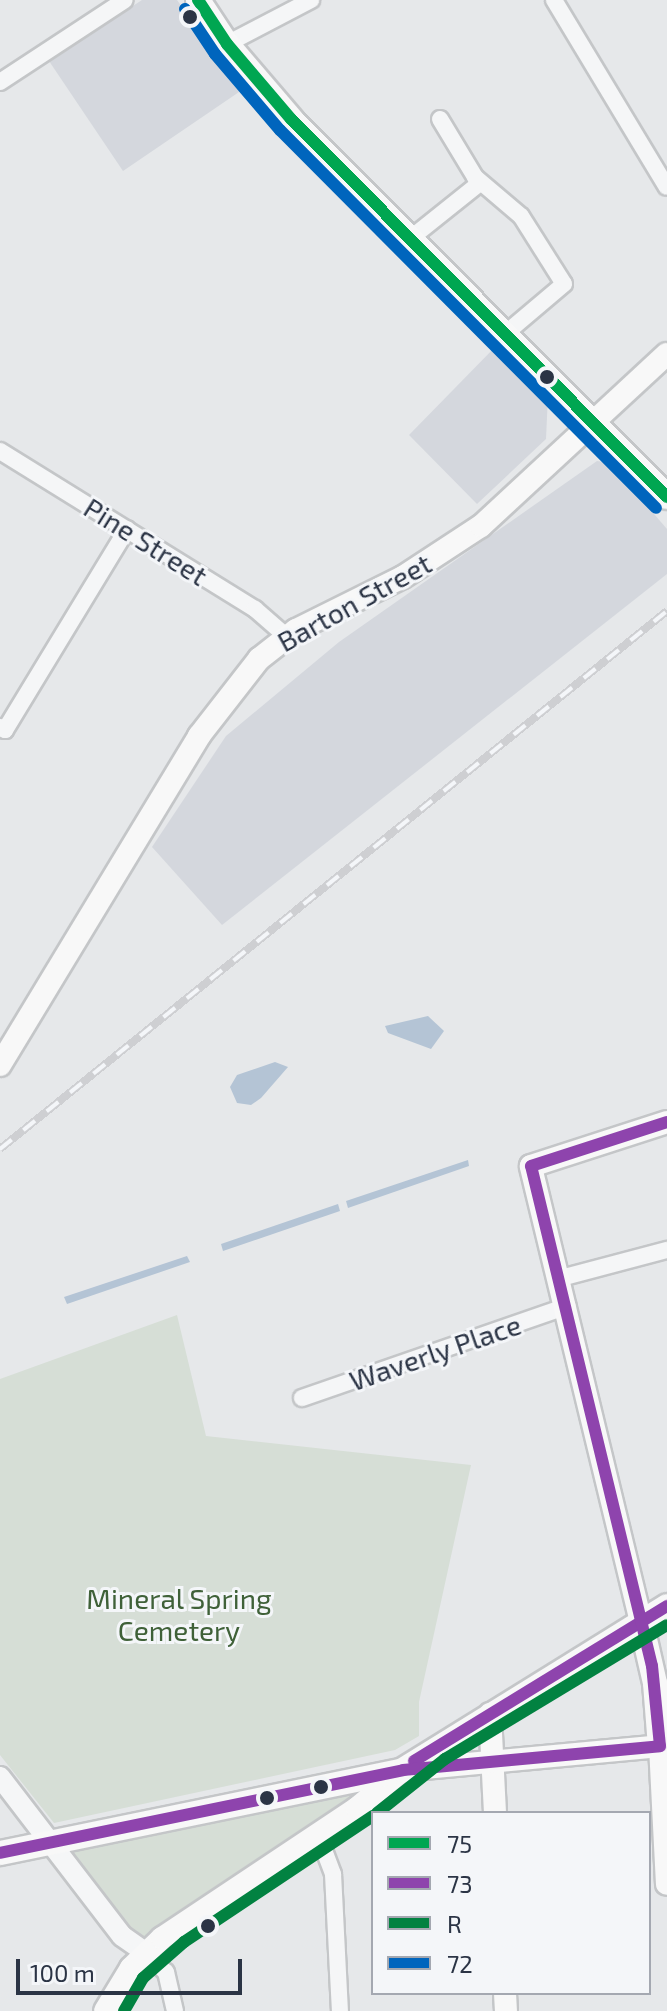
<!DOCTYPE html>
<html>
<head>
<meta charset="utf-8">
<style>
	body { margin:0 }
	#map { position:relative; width:667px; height:2011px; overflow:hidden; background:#e6e8ea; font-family:"Exo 2",sans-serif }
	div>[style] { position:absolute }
	.built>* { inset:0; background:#d4d7dd }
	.green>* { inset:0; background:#d6ded6 }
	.water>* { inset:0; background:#b4c4d5 }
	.roads { filter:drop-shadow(2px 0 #c4c6c8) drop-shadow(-2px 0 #c4c6c8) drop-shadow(0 2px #c4c6c8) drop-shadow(0 -2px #c4c6c8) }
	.minor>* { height:16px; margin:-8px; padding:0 8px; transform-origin:8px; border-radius:8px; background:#f5f6f7 }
	.tertiary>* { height:20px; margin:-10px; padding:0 10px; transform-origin:10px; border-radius:10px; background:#f5f6f7 }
	.secondary>* { height:22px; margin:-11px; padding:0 11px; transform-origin:11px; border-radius:11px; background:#f8f8f8 }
	.primary>* { height:24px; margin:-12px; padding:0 12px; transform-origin:12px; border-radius:12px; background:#f8f8f8 }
	.rail>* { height:8px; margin-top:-4px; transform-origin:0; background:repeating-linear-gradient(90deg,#f4f6f9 0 15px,#cecfd2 0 30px); box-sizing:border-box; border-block:2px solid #cecfd2 }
	.bus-1>* { height:12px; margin:-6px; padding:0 6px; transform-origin:6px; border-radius:6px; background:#00a651 }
	.bus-2>* { height:12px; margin:-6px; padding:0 6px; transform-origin:6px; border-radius:6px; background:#8e44ad }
	.bus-3>* { height:12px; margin:-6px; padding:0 6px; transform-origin:6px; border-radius:6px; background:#028241 }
	.bus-4>* { height:12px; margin:-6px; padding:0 6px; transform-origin:6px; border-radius:6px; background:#0065bd }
	.dots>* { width:22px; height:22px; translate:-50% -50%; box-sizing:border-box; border:4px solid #f4f6f9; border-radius:50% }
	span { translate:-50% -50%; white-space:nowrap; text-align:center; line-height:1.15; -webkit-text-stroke:6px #f4f6f9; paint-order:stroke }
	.street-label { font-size:28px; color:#2b3445 }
	.park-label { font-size:28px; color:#3f6138 }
	.legend { position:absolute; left:371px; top:1811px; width:280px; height:184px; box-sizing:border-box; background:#f4f6f9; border:2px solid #a4a8b1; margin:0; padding:10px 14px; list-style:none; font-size:24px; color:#2b3445 }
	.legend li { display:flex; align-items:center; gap:16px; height:40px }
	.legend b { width:40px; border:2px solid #a4a8b1 }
	.scale { position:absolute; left:16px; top:1959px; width:226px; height:36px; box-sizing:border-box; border:4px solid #2b3445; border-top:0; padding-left:10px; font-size:24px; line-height:28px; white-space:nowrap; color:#2b3445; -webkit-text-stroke:6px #f4f6f9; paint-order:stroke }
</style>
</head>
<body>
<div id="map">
	<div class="built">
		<div style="clip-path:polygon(142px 0,177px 0,242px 90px,123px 171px,49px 61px)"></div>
		<div style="clip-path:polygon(497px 345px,548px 395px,546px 439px,477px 504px,409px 435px)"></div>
		<div style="clip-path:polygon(597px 461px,610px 463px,667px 529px,667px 574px,222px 925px,152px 847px,226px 736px,339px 642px)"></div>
	</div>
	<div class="green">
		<div style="clip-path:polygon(177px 1315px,206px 1436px,471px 1465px,419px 1702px,419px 1736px,395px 1750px,54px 1823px,0 1755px,0 1379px)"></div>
		<div style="clip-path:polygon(386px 1772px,149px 1959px,63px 1843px)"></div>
	</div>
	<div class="water">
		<div style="clip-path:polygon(428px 1016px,444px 1031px,431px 1049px,388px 1033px,385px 1026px)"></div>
		<div style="clip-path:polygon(275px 1062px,288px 1067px,261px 1098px,251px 1105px,237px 1103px,230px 1087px,237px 1075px)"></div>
		<div style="clip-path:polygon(468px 1160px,469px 1166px,348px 1208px,346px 1201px)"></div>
		<div style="clip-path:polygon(338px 1204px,340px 1211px,223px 1251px,221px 1244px)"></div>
		<div style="clip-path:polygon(187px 1256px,190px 1262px,67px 1304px,64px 1297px)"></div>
	</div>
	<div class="roads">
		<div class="minor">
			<div style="left:554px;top:0;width:218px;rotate:58.9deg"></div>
			<div style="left:227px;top:44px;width:95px;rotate:-27.6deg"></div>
			<div style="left:0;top:82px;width:149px;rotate:-33.3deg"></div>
			<div style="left:440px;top:119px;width:68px;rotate:58.9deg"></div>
			<div style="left:475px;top:177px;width:60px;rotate:40.3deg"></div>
			<div style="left:521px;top:216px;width:80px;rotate:57.7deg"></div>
			<div style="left:564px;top:284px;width:76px;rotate:139.8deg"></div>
			<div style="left:411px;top:238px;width:88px;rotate:-38.6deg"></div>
			<div style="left:0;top:451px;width:300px;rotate:31.8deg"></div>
			<div style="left:255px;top:609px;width:43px;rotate:41.2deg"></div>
			<div style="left:0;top:727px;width:6px;rotate:31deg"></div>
			<div style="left:5px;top:730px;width:235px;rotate:-58.7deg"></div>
			<div style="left:561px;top:1278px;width:110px;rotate:-14.8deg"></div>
			<div style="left:302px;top:1398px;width:281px;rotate:-19.1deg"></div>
			<div style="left:318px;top:1834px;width:43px;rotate:69.4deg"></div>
			<div style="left:333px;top:1874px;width:137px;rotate:87.1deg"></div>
			<div style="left:146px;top:1953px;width:28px;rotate:44deg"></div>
			<div style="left:166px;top:1972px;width:40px;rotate:77deg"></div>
		</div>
		<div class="tertiary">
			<div style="left:0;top:1777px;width:200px;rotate:52.5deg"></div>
			<div style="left:122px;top:1936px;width:29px;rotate:35deg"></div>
		</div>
		<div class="secondary">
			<div style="left:0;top:1065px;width:385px;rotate:-58.8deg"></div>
			<div style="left:199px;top:736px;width:98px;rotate:-52.1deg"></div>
			<div style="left:259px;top:659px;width:47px;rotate:-38.1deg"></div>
			<div style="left:296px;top:630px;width:119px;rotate:-26.4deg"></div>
			<div style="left:403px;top:577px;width:93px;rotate:-33.2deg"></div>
			<div style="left:481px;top:526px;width:253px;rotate:-42.8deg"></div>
			<div style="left:641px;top:1622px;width:469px;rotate:-103.6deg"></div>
			<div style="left:531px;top:1166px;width:143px;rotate:-17.9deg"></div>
			<div style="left:490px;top:1714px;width:99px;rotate:87.1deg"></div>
			<div style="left:505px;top:1993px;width:18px;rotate:87deg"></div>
			<div style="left:105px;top:2011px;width:50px;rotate:-58.8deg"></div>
			<div style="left:131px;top:1968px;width:43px;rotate:-44.1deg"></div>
			<div style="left:162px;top:1938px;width:234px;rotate:-33.7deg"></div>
			<div style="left:357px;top:1808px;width:60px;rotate:-39.6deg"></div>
			<div style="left:403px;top:1770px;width:258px;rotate:-5.3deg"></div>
			<div style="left:660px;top:1746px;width:138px;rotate:87.1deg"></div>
		</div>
		<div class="primary">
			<div style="left:198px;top:0;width:53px;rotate:56.6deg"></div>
			<div style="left:227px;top:44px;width:99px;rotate:49.5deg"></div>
			<div style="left:291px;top:119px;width:533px;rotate:45.15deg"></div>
			<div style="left:641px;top:1622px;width:63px;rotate:77.1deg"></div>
			<div style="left:655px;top:1683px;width:63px;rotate:85.5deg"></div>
			<div style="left:0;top:1853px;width:411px;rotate:-11.6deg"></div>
			<div style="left:403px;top:1770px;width:311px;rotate:-31.8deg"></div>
		</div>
	</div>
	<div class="rail">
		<div style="left:0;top:1149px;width:857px;rotate:-38.89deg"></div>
	</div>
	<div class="bus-1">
		<div style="left:198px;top:0;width:53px;rotate:56.6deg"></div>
		<div style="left:227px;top:44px;width:99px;rotate:49.5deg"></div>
		<div style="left:291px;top:119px;width:533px;rotate:45.15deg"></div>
	</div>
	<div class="bus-2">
		<div style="left:414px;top:1761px;width:297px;rotate:-31.5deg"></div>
		<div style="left:0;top:1853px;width:411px;rotate:-11.6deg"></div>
		<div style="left:403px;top:1770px;width:258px;rotate:-5.3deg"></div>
		<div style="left:660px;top:1746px;width:80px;rotate:-95.7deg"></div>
		<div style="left:652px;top:1666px;width:514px;rotate:-103.6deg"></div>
		<div style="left:531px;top:1166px;width:143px;rotate:-17.9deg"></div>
	</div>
	<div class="bus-3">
		<div style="left:377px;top:1813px;width:87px;rotate:-38.5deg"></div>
		<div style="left:445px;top:1759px;width:259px;rotate:-31.1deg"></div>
		<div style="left:124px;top:2011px;width:38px;rotate:-60deg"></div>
		<div style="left:143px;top:1978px;width:55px;rotate:-41.3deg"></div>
		<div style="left:184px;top:1942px;width:227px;rotate:-33.7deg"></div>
	</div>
	<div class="bus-4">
		<div style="left:185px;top:9px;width:54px;rotate:56.3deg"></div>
		<div style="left:215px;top:54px;width:100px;rotate:49.5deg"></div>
		<div style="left:280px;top:130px;width:533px;rotate:45.15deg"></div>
	</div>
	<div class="dots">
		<div style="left:190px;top:17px;background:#2b3445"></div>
		<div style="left:547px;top:377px;background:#2b3445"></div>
		<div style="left:321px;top:1787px;background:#2b3445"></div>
		<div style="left:267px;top:1798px;background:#2b3445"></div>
		<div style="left:208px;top:1926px;background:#2b3445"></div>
	</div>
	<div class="street-label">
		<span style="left:146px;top:541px;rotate:32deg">Pine Street</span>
		<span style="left:354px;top:602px;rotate:-29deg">Barton Street</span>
		<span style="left:435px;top:1352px;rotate:-19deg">Waverly Place</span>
	</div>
	<div class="park-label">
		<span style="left:179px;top:1614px">Mineral Spring<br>Cemetery</span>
	</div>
	<ul class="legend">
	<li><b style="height:10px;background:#00a651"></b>75</li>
	<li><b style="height:10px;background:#8e44ad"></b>73</li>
	<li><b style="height:10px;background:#028241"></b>R</li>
	<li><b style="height:10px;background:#0065bd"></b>72</li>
	</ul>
	<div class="scale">100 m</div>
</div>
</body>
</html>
